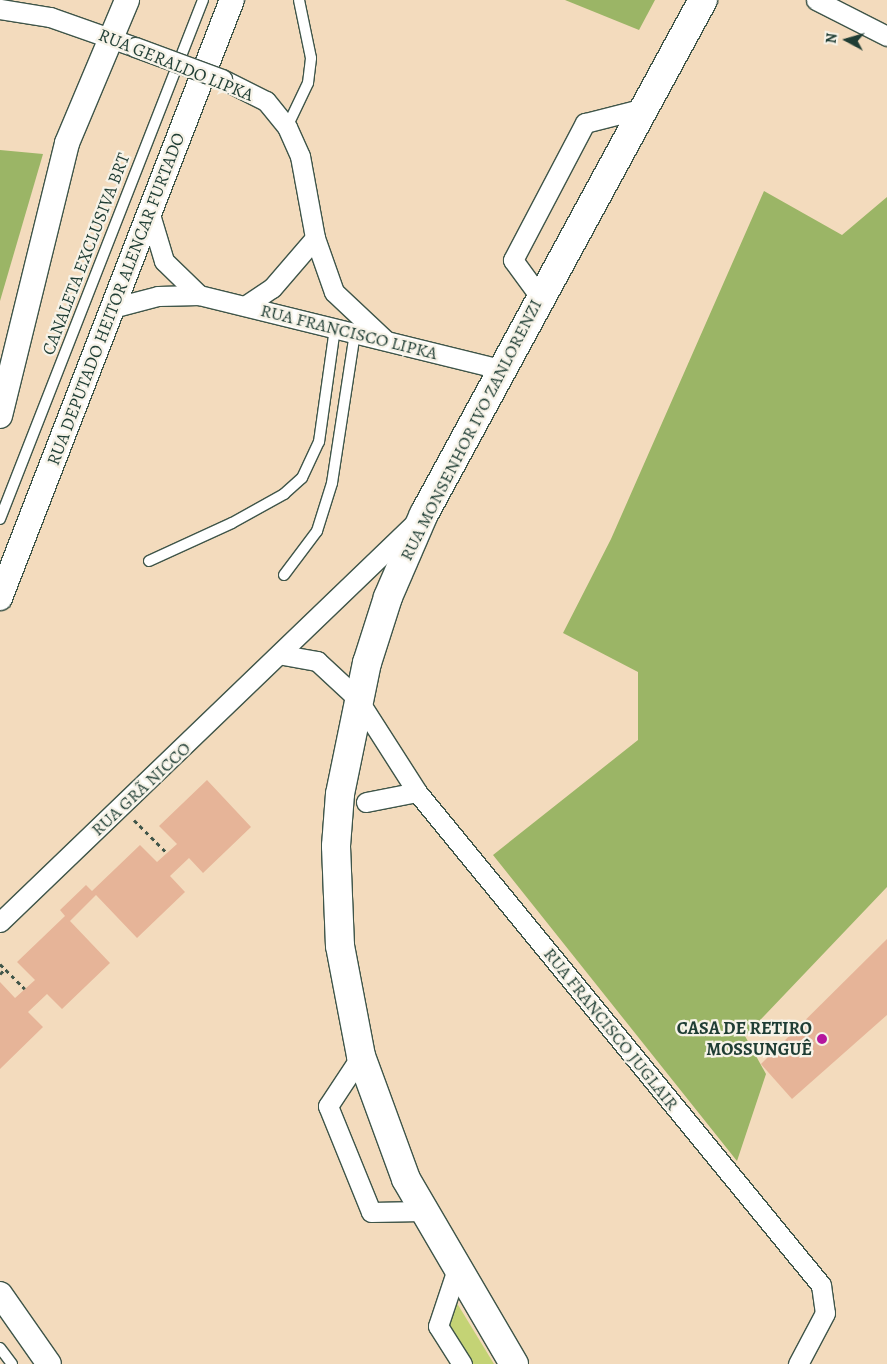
<!DOCTYPE html>
<html>
<head>
<meta charset="utf-8">
<style>
	body { margin:0 }
	#map { position:relative; width:887px; height:1364px; overflow:hidden; background:#f3dbbd; font-family:Alegreya,serif }
	div>[style] { position:absolute }
	.green>* { inset:0; background:#c4d375 }
	.forest>* { inset:0; background:#9bb566 }
	.building>* { inset:0; background:#e6b498 }
	.path>* { height:3px; margin-top:-1.5px; transform-origin:0; background:repeating-linear-gradient(90deg,#3f5549 0 4px,transparent 0 8px) }
	.roads { filter:drop-shadow(1px 0 #3f5549) drop-shadow(-1px 0 #3f5549) drop-shadow(0 1px #3f5549) drop-shadow(0 -1px #3f5549) }
	.service>* { height:10px; margin:-5px; padding:0 5px; transform-origin:5px; border-radius:5px; background:#fff }
	.minor>* { height:19px; margin:-9.5px; padding:0 9.5px; transform-origin:9.5px; border-radius:9.5px; background:#fff }
	.tertiary>* { height:24px; margin:-12px; padding:0 12px; transform-origin:12px; border-radius:12px; background:#fff }
	.primary>* { height:28px; margin:-14px; padding:0 14px; transform-origin:14px; border-radius:14px; background:#fff }
	.bridges { filter:drop-shadow(1px 0 #3f5549) drop-shadow(-1px 0 #3f5549) drop-shadow(0 1px #3f5549) drop-shadow(0 -1px #3f5549) }
	.minor-bridge>* { height:19px; margin:-9.5px; padding:0 9.5px; transform-origin:9.5px; border-radius:9.5px; background:#fff }
	.dots>* { width:14px; height:14px; translate:-50% -50%; box-sizing:border-box; border:2px solid #f7f3e8; border-radius:50% }
	span { translate:-50% -50%; white-space:nowrap; text-align:center; line-height:1.15; -webkit-text-stroke:4.5px #f7f3e8; paint-order:stroke }
	.street-label { font-size:18px; color:#1f3d34 }
	.poi-label { font-size:18px; color:#1f3d34; font-weight:700 }
	.right { translate:-100% -50%; text-align:right }
	.north { position:absolute; left:822px; top:15px; width:50px; height:50px; -webkit-text-stroke:4px #f7f3e8; paint-order:stroke; rotate:276deg; font-size:14px; font-weight:700; line-height:20px; text-align:center; color:#1f3d34 }
	.north::after { content:''; display:block; margin:auto; width:18px; height:22px; background:#1f3d34; clip-path:polygon(50% 0,100% 100%,50% 72%,0 100%) }
</style>
</head>
<body>
<div id="map">
	<div class="green">
		<div style="clip-path:polygon(452px 1295px,494px 1364px,473px 1364px,444px 1317px)"></div>
	</div>
	<div class="forest">
		<div style="clip-path:polygon(565px 0,655px 0,639px 30px)"></div>
		<div style="clip-path:polygon(0 150px,43px 154px,0 301px)"></div>
		<div style="clip-path:polygon(764px 191px,842px 235px,887px 197px,887px 887px,745px 1036px,766px 1074px,737px 1161px,493px 855px,638px 740px,638px 672px,563px 633px,611px 539px)"></div>
	</div>
	<div class="building">
		<div style="clip-path:polygon(207px 780px,251px 827px,203px 873px,189px 858px,170px 876px,185px 892px,137px 938px,96px 895px,70px 921px,110px 963px,62px 1009px,47px 994px,28px 1012px,43px 1027px,0 1069px,0 982px,15px 998px,35px 980px,17px 962px,65px 916px,60px 910px,86px 885px,92px 891px,140px 845px,157px 862px,177px 844px,159px 826px)"></div>
		<div style="clip-path:polygon(887px 939px,887px 1015px,792px 1099px,761px 1064px)"></div>
	</div>
	<div class="path">
		<div style="left:134px;top:820px;width:47px;rotate:45deg"></div>
		<div style="left:0;top:964px;width:35px;rotate:45deg"></div>
		<div style="left:0;top:974px;width:7px;rotate:-45deg"></div>
	</div>
	<div class="roads">
		<div class="service">
			<div style="left:287px;top:127px;width:49px;rotate:-64.5deg"></div>
			<div style="left:308px;top:83px;width:25px;rotate:-83deg"></div>
			<div style="left:311px;top:58px;width:59px;rotate:-101.7deg"></div>
			<div style="left:0;top:519px;width:557px;rotate:-68.64deg"></div>
			<div style="left:149px;top:561px;width:91px;rotate:-24.6deg"></div>
			<div style="left:232px;top:523px;width:60px;rotate:-29.1deg"></div>
			<div style="left:284px;top:494px;width:24px;rotate:-42deg"></div>
			<div style="left:302px;top:478px;width:40px;rotate:-65deg"></div>
			<div style="left:319px;top:442px;width:115px;rotate:-82deg"></div>
			<div style="left:284px;top:575px;width:55px;rotate:-53.1deg"></div>
			<div style="left:317px;top:531px;width:50px;rotate:-72.6deg"></div>
			<div style="left:332px;top:483px;width:152px;rotate:-81.3deg"></div>
			<div style="left:0;top:1348px;width:20px;rotate:53deg"></div>
		</div>
		<div class="minor">
			<div style="left:816px;top:0;width:80px;rotate:26.9deg"></div>
			<div style="left:0;top:9px;width:51px;rotate:9.1deg"></div>
			<div style="left:50px;top:17px;width:90px;rotate:19.4deg"></div>
			<div style="left:222px;top:79px;width:49px;rotate:26.6deg"></div>
			<div style="left:266px;top:101px;width:33px;rotate:51deg"></div>
			<div style="left:287px;top:127px;width:32px;rotate:66deg"></div>
			<div style="left:300px;top:156px;width:83px;rotate:79.6deg"></div>
			<div style="left:315px;top:238px;width:57px;rotate:70.6deg"></div>
			<div style="left:334px;top:292px;width:69px;rotate:43.2deg"></div>
			<div style="left:149px;top:211px;width:52px;rotate:73.3deg"></div>
			<div style="left:164px;top:261px;width:49px;rotate:44.2deg"></div>
			<div style="left:540px;top:297px;width:46px;rotate:-126.1deg"></div>
			<div style="left:513px;top:260px;width:155px;rotate:-62.3deg"></div>
			<div style="left:585px;top:123px;width:61px;rotate:-14.3deg"></div>
			<div style="left:245px;top:306px;width:32px;rotate:-34deg"></div>
			<div style="left:272px;top:288px;width:66px;rotate:-49.3deg"></div>
			<div style="left:112px;top:308px;width:48px;rotate:-14.6deg"></div>
			<div style="left:158px;top:296px;width:41px;rotate:-1.4deg"></div>
			<div style="left:199px;top:295px;width:310px;rotate:13.8deg"></div>
			<div style="left:283px;top:655px;width:35px;rotate:10deg"></div>
			<div style="left:317px;top:661px;width:54px;rotate:42.8deg"></div>
			<div style="left:357px;top:698px;width:112px;rotate:57.4deg"></div>
			<div style="left:417px;top:792px;width:637px;rotate:50.67deg"></div>
			<div style="left:821px;top:1285px;width:28px;rotate:82deg"></div>
			<div style="left:825px;top:1313px;width:58px;rotate:117.9deg"></div>
			<div style="left:366px;top:802px;width:52px;rotate:-11.1deg"></div>
			<div style="left:0;top:922px;width:577px;rotate:-43.88deg"></div>
			<div style="left:361px;top:1056px;width:60px;rotate:123.4deg"></div>
			<div style="left:328px;top:1106px;width:114px;rotate:67.9deg"></div>
			<div style="left:371px;top:1212px;width:51px;rotate:-1.1deg"></div>
			<div style="left:456px;top:1272px;width:57px;rotate:108.4deg"></div>
			<div style="left:438px;top:1326px;width:45px;rotate:57.7deg"></div>
		</div>
		<div class="tertiary">
			<div style="left:0;top:416px;width:281px;rotate:-76.2deg"></div>
			<div style="left:67px;top:143px;width:155px;rotate:-67.2deg"></div>
			<div style="left:0;top:598px;width:641px;rotate:-68.8deg"></div>
			<div style="left:0;top:1294px;width:85px;rotate:55deg"></div>
		</div>
		<div class="primary">
			<div style="left:514px;top:1364px;width:214px;rotate:-120.3deg"></div>
			<div style="left:406px;top:1179px;width:131px;rotate:-110.1deg"></div>
			<div style="left:361px;top:1056px;width:112px;rotate:-100.8deg"></div>
			<div style="left:340px;top:946px;width:100px;rotate:-92.3deg"></div>
			<div style="left:336px;top:846px;width:52px;rotate:-85.6deg"></div>
			<div style="left:340px;top:794px;width:134px;rotate:-78.4deg"></div>
			<div style="left:367px;top:663px;width:69px;rotate:-72.3deg"></div>
			<div style="left:388px;top:597px;width:90px;rotate:-66.6deg"></div>
			<div style="left:424px;top:514px;width:585px;rotate:-61.51deg"></div>
		</div>
	</div>
	<div class="bridges">
		<div class="minor-bridge">
			<div style="left:135px;top:47px;width:93px;rotate:20.2deg"></div>
		</div>
	</div>
	<div class="dots">
		<div style="left:822px;top:1039px;background:#b5179e"></div>
	</div>
	<div class="street-label">
		<span style="left:176px;top:65px;rotate:22deg">RUA GERALDO LIPKA</span>
		<span style="left:86px;top:254px;rotate:-69deg">CANALETA EXCLUSIVA BRT</span>
		<span style="left:116px;top:299px;rotate:-69deg">RUA DEPUTADO HEITOR ALENCAR FURTADO</span>
		<span style="left:349px;top:332px;rotate:14deg">RUA FRANCISCO LIPKA</span>
		<span style="left:471px;top:430px;rotate:-63deg">RUA MONSENHOR IVO ZANLORENZI</span>
		<span style="left:141px;top:789px;rotate:-43deg">RUA GRÃ NICCO</span>
		<span style="left:611px;top:1029px;rotate:51deg">RUA FRANCISCO JUGLAIR</span>
	</div>
	<div class="poi-label">
		<span class="right" style="left:812px;top:1039px">CASA DE RETIRO<br>MOSSUNGUÊ</span>
	</div>
	<div class="north">N</div>
</div>
</body>
</html>
